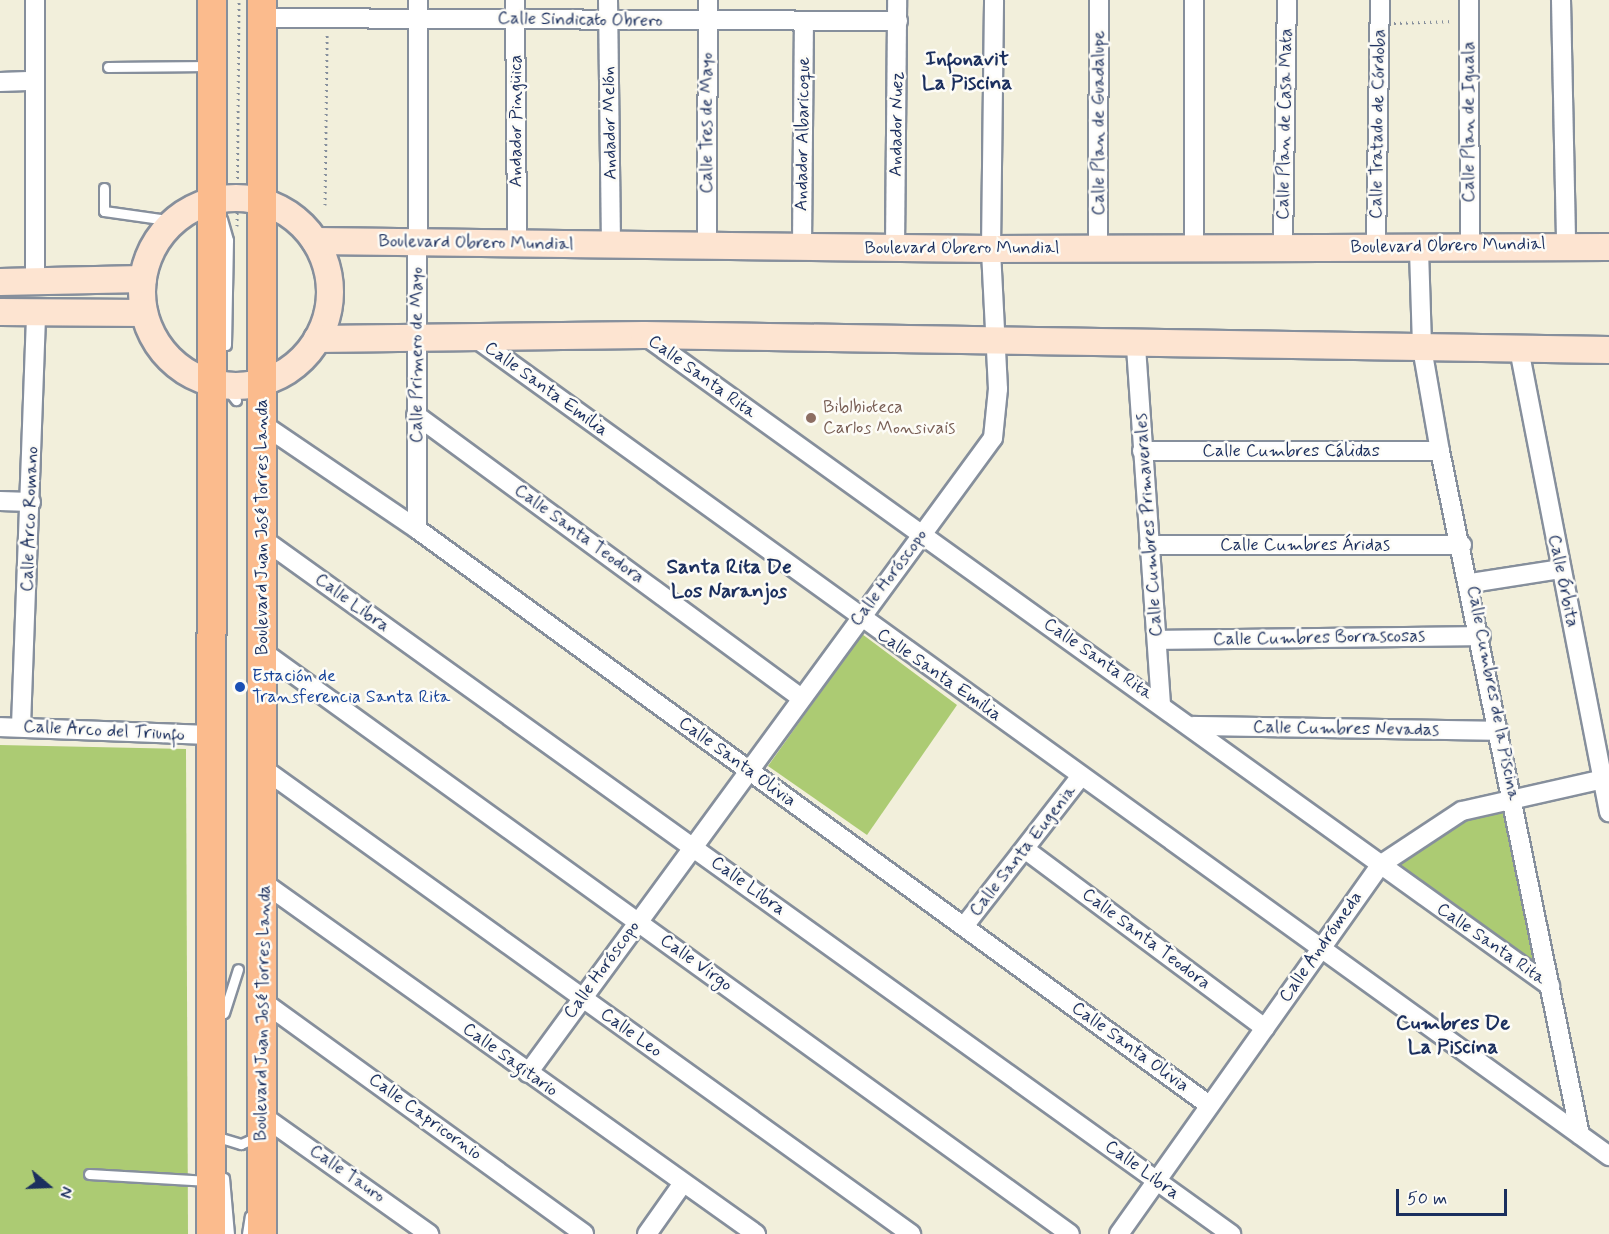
<!DOCTYPE html>
<html>
<head>
<meta charset="utf-8">
<style>
	body { margin:0 }
	#map { position:relative; width:1609px; height:1234px; overflow:hidden; background:#f2efdb; font-family:Mynerve,sans-serif }
	div>[style] { position:absolute }
	.green>* { inset:0; background:#accb73 }
	.path>* { height:3px; margin-top:-1.5px; transform-origin:0; background:repeating-linear-gradient(90deg,#868f9c 0 1.5px,transparent 0 6px) }
	.roads { filter:drop-shadow(2px 0 #868f9c) drop-shadow(-2px 0 #868f9c) drop-shadow(0 2px #868f9c) drop-shadow(0 -2px #868f9c) }
	.lane>* { height:9px; margin:-4.5px; padding:0 4.5px; transform-origin:4.5px; border-radius:4.5px; background:#fff }
	.street>* { height:18px; margin:-9px; padding:0 9px; transform-origin:9px; border-radius:9px; background:#fff }
	.secondary>* { height:26px; margin:-13px; padding:0 13px; transform-origin:13px; border-radius:13px; background:#fde4d1 }
	.secondary>.ring { margin:-13px; padding:0; box-sizing:content-box; background:none; border:26px solid #fde4d1; border-radius:50% }
	.primary>* { height:28px; margin:-14px; padding:0 14px; transform-origin:14px; border-radius:14px; background:#fbbb8d }
	.dots>* { width:16px; height:16px; translate:-50% -50%; box-sizing:border-box; border:3px solid #fdfcf7; border-radius:50% }
	span { translate:-50% -50%; white-space:nowrap; text-align:center; line-height:1.15; -webkit-text-stroke:5px #fdfcf7; paint-order:stroke }
	.street-label { font-size:18px; color:#1b2f5e }
	.education-label { font-size:18px; color:#785e54 }
	.left { translate:0 -50%; text-align:left }
	.transit-label { font-size:18px; color:#164399 }
	.quarter-label { font-size:21px; color:#1b2f5e; font-weight:700 }
	.north { position:absolute; left:18px; top:1156px; width:60px; height:60px; -webkit-text-stroke:4px #fdfcf7; paint-order:stroke; rotate:109deg; font-size:16px; font-weight:700; line-height:24px; text-align:center; color:#1b2f5e }
	.north::after { content:''; display:block; margin:auto; width:21px; height:27px; background:#1b2f5e; clip-path:polygon(50% 0,100% 100%,50% 72%,0 100%) }
	.scale { position:absolute; left:1396px; top:1189px; width:111px; height:27px; box-sizing:border-box; border:3px solid #1b2f5e; border-top:0; padding-left:8px; font-size:18px; line-height:21px; white-space:nowrap; color:#1b2f5e; -webkit-text-stroke:4px #fdfcf7; paint-order:stroke }
</style>
</head>
<body>
<div id="map">
	<div class="green">
		<div style="clip-path:polygon(862px 634px,957px 705px,867px 835px,768px 766px)"></div>
		<div style="clip-path:polygon(0 745px,186px 749px,188px 1234px,0 1234px)"></div>
		<div style="clip-path:polygon(1507px 807px,1541px 972px,1389px 866px,1441px 825px)"></div>
	</div>
	<div class="path">
		<div style="left:1394px;top:23px;width:60px;rotate:-1.9deg"></div>
		<div style="left:325px;top:205px;width:171px;rotate:-89.3deg"></div>
		<div style="left:237px;top:226px;width:226px;rotate:-89.5deg"></div>
	</div>
	<div class="roads">
		<div class="lane">
			<div style="left:108px;top:67px;width:102px;rotate:-0.6deg"></div>
			<div style="left:104px;top:188px;width:23px;rotate:90deg"></div>
			<div style="left:104px;top:211px;width:71px;rotate:8.1deg"></div>
			<div style="left:222px;top:219px;width:22px;rotate:74deg"></div>
			<div style="left:228px;top:240px;width:105px;rotate:91.1deg"></div>
			<div style="left:225px;top:386px;width:18px;rotate:52deg"></div>
			<div style="left:224px;top:1013px;width:46px;rotate:-72.3deg"></div>
			<div style="left:221px;top:1138px;width:21px;rotate:17deg"></div>
			<div style="left:241px;top:1144px;width:17px;rotate:-24deg"></div>
			<div style="left:89px;top:1174px;width:120px;rotate:3.3deg"></div>
			<div style="left:224px;top:1178px;width:56px;rotate:84.9deg"></div>
			<div style="left:247px;top:1234px;width:18px;rotate:-81deg"></div>
		</div>
		<div class="street">
			<div style="left:515px;top:0;width:242px;rotate:89.5deg"></div>
			<div style="left:608px;top:0;width:246px;rotate:89.3deg"></div>
			<div style="left:1194px;top:0;width:247px;rotate:90deg"></div>
			<div style="left:1469px;top:0;width:245px;rotate:89.8deg"></div>
			<div style="left:1561px;top:0;width:245px;rotate:88.8deg"></div>
			<div style="left:262px;top:18px;width:636px;rotate:0.27deg"></div>
			<div style="left:0;top:82px;width:35px;rotate:-2deg"></div>
			<div style="left:707px;top:246px;width:246px;rotate:-89.8deg"></div>
			<div style="left:802px;top:246px;width:224px;rotate:-89.5deg"></div>
			<div style="left:1098px;top:247px;width:247px;rotate:-89.8deg"></div>
			<div style="left:895px;top:248px;width:248px;rotate:-89.5deg"></div>
			<div style="left:1283px;top:248px;width:248px;rotate:-89.1deg"></div>
			<div style="left:1376px;top:248px;width:248px;rotate:-89.1deg"></div>
			<div style="left:1419px;top:250px;width:98px;rotate:88.2deg"></div>
			<div style="left:1422px;top:348px;width:105px;rotate:80.1deg"></div>
			<div style="left:1440px;top:451px;width:698px;rotate:78.43deg"></div>
			<div style="left:35px;top:282px;width:282px;rotate:-90deg"></div>
			<div style="left:644px;top:335px;width:1116px;rotate:35.7deg"></div>
			<div style="left:474px;top:337px;width:1400px;rotate:35.81deg"></div>
			<div style="left:1136px;top:347px;width:357px;rotate:86deg"></div>
			<div style="left:1519px;top:349px;width:472px;rotate:79deg"></div>
			<div style="left:416px;top:415px;width:475px;rotate:36.3deg"></div>
			<div style="left:261px;top:423px;width:189px;rotate:34.2deg"></div>
			<div style="left:417px;top:529px;width:979px;rotate:36.03deg"></div>
			<div style="left:1142px;top:451px;width:298px"></div>
			<div style="left:0;top:501px;width:31px;rotate:2deg"></div>
			<div style="left:417px;top:529px;width:529px;rotate:-89.89deg"></div>
			<div style="left:263px;top:539px;width:1192px;rotate:35.68deg"></div>
			<div style="left:1149px;top:545px;width:313px"></div>
			<div style="left:1471px;top:583px;width:90px;rotate:-8.9deg"></div>
			<div style="left:1157px;top:640px;width:324px;rotate:-0.7deg"></div>
			<div style="left:262px;top:651px;width:996px;rotate:35.81deg"></div>
			<div style="left:21px;top:726px;width:413px;rotate:-87.9deg"></div>
			<div style="left:1193px;top:726px;width:306px;rotate:0.9deg"></div>
			<div style="left:0;top:727px;width:207px;rotate:2.2deg"></div>
			<div style="left:264px;top:769px;width:797px;rotate:35.7deg"></div>
			<div style="left:1026px;top:850px;width:298px;rotate:36.7deg"></div>
			<div style="left:265px;top:884px;width:603px;rotate:35.48deg"></div>
			<div style="left:965px;top:925px;width:189px;rotate:-52.1deg"></div>
			<div style="left:264px;top:1002px;width:395px;rotate:35.9deg"></div>
			<div style="left:528px;top:1073px;width:787px;rotate:-53.79deg"></div>
			<div style="left:993px;top:438px;width:49px;rotate:-84.2deg"></div>
			<div style="left:998px;top:389px;width:140px;rotate:-92.9deg"></div>
			<div style="left:991px;top:249px;width:249px;rotate:-89.3deg"></div>
			<div style="left:263px;top:1116px;width:204px;rotate:35.4deg"></div>
			<div style="left:647px;top:1234px;width:62px;rotate:-54.8deg"></div>
			<div style="left:1119px;top:1234px;width:452px;rotate:-54.7deg"></div>
			<div style="left:1380px;top:865px;width:98px;rotate:-33.4deg"></div>
			<div style="left:1462px;top:811px;width:151px;rotate:-12.7deg"></div>
		</div>
		<div class="secondary">
			<div class="ring" style="left:142px;top:198px;width:162px;height:162px"></div>
			<div style="left:315px;top:241px;width:676px;rotate:0.68deg"></div>
			<div style="left:991px;top:249px;width:618px;rotate:-0.19deg"></div>
			<div style="left:0;top:282px;width:143px;rotate:-1.2deg"></div>
			<div style="left:0;top:312px;width:144px;rotate:0.4deg"></div>
			<div style="left:317px;top:339px;width:327px;rotate:-0.7deg"></div>
			<div style="left:644px;top:335px;width:965px;rotate:0.89deg"></div>
		</div>
		<div class="primary">
			<div style="left:262px;top:0;width:1234px;rotate:90deg"></div>
			<div style="left:211px;top:1234px;width:1234px;rotate:-89.95deg"></div>
		</div>
	</div>
	<div class="dots">
		<div style="left:811px;top:418px;background:#8d6e63"></div>
		<div style="left:240px;top:687px;background:#1a4fb4"></div>
	</div>
	<div class="street-label">
		<span style="left:580px;top:20px;rotate:1deg">Calle Sindicato Obrero</span>
		<span style="left:516px;top:121px;rotate:-90deg">Andador Pingüica</span>
		<span style="left:1469px;top:122px;rotate:-90deg">Calle Plan de Iguala</span>
		<span style="left:610px;top:123px;rotate:-91deg">Andador Melón</span>
		<span style="left:707px;top:123px;rotate:-90deg">Calle Tres de Mayo</span>
		<span style="left:1099px;top:123px;rotate:-90deg">Calle Plan de Guadalupe</span>
		<span style="left:897px;top:124px;rotate:-89deg">Andador Nuez</span>
		<span style="left:1285px;top:124px;rotate:-89deg">Calle Plan de Casa Mata</span>
		<span style="left:1378px;top:124px;rotate:-89deg">Calle Tratado de Córdoba</span>
		<span style="left:803px;top:134px;rotate:-89deg">Andador Albaricoque</span>
		<span style="left:476px;top:243px;rotate:1deg">Boulevard Obrero Mundial</span>
		<span style="left:1448px;top:246px;rotate:-1deg">Boulevard Obrero Mundial</span>
		<span style="left:962px;top:248px">Boulevard Obrero Mundial</span>
		<span style="left:417px;top:355px;rotate:-90deg">Calle Primero de Mayo</span>
		<span style="left:702px;top:377px;rotate:36deg">Calle Santa Rita</span>
		<span style="left:546px;top:389px;rotate:36deg">Calle Santa Emilia</span>
		<span style="left:1291px;top:451px">Calle Cumbres Cálidas</span>
		<span style="left:30px;top:519px;rotate:-88deg">Calle Arco Romano</span>
		<span style="left:1149px;top:525px;rotate:-94deg">Calle Cumbres Primaverales</span>
		<span style="left:262px;top:527px;rotate:-90deg">Boulevard Juan José Torres Landa</span>
		<span style="left:579px;top:534px;rotate:36deg">Calle Santa Teodora</span>
		<span style="left:1305px;top:545px">Calle Cumbres Áridas</span>
		<span style="left:889px;top:578px;rotate:-53deg">Calle Horóscopo</span>
		<span style="left:1563px;top:581px;rotate:78deg">Calle Órbita</span>
		<span style="left:352px;top:603px;rotate:36deg">Calle Libra</span>
		<span style="left:1319px;top:638px;rotate:-1deg">Calle Cumbres Borrascosas</span>
		<span style="left:1098px;top:659px;rotate:35deg">Calle Santa Rita</span>
		<span style="left:939px;top:675px;rotate:35deg">Calle Santa Emilia</span>
		<span style="left:1493px;top:693px;rotate:79deg">Calle Cumbres de la Piscina</span>
		<span style="left:1346px;top:729px;rotate:1deg">Calle Cumbres Nevadas</span>
		<span style="left:104px;top:731px;rotate:3deg">Calle Arco del Triunfo</span>
		<span style="left:737px;top:762px;rotate:36deg">Calle Santa Olivia</span>
		<span style="left:1023px;top:851px;rotate:-52deg">Calle Santa Eugenia</span>
		<span style="left:748px;top:886px;rotate:36deg">Calle Libra</span>
		<span style="left:1146px;top:939px;rotate:37deg">Calle Santa Teodora</span>
		<span style="left:1491px;top:944px;rotate:35deg">Calle Santa Rita</span>
		<span style="left:1321px;top:947px;rotate:-55deg">Calle Andrómeda</span>
		<span style="left:696px;top:963px;rotate:36deg">Calle Virgo</span>
		<span style="left:602px;top:970px;rotate:-54deg">Calle Horóscopo</span>
		<span style="left:263px;top:1013px;rotate:-89deg">Boulevard Juan José Torres Landa</span>
		<span style="left:631px;top:1033px;rotate:36deg">Calle Leo</span>
		<span style="left:1130px;top:1047px;rotate:36deg">Calle Santa Olivia</span>
		<span style="left:510px;top:1060px;rotate:36deg">Calle Sagitario</span>
		<span style="left:425px;top:1117px;rotate:36deg">Calle Capricornio</span>
		<span style="left:1142px;top:1170px;rotate:36deg">Calle Libra</span>
		<span style="left:347px;top:1174px;rotate:35deg">Calle Tauro</span>
	</div>
	<div class="education-label">
		<span class="left" style="left:823px;top:418px">Biblbioteca<br>Carlos Monsivais</span>
	</div>
	<div class="transit-label">
		<span class="left" style="left:252px;top:687px">Estación de<br>Transferencia Santa Rita</span>
	</div>
	<div class="quarter-label">
		<span style="left:967px;top:71px">Infonavit<br>La Piscina</span>
		<span style="left:729px;top:579px">Santa Rita De<br>Los Naranjos</span>
		<span style="left:1453px;top:1035px">Cumbres De<br>La Piscina</span>
	</div>
	<div class="north">N</div>
	<div class="scale">50 m</div>
</div>
</body>
</html>
